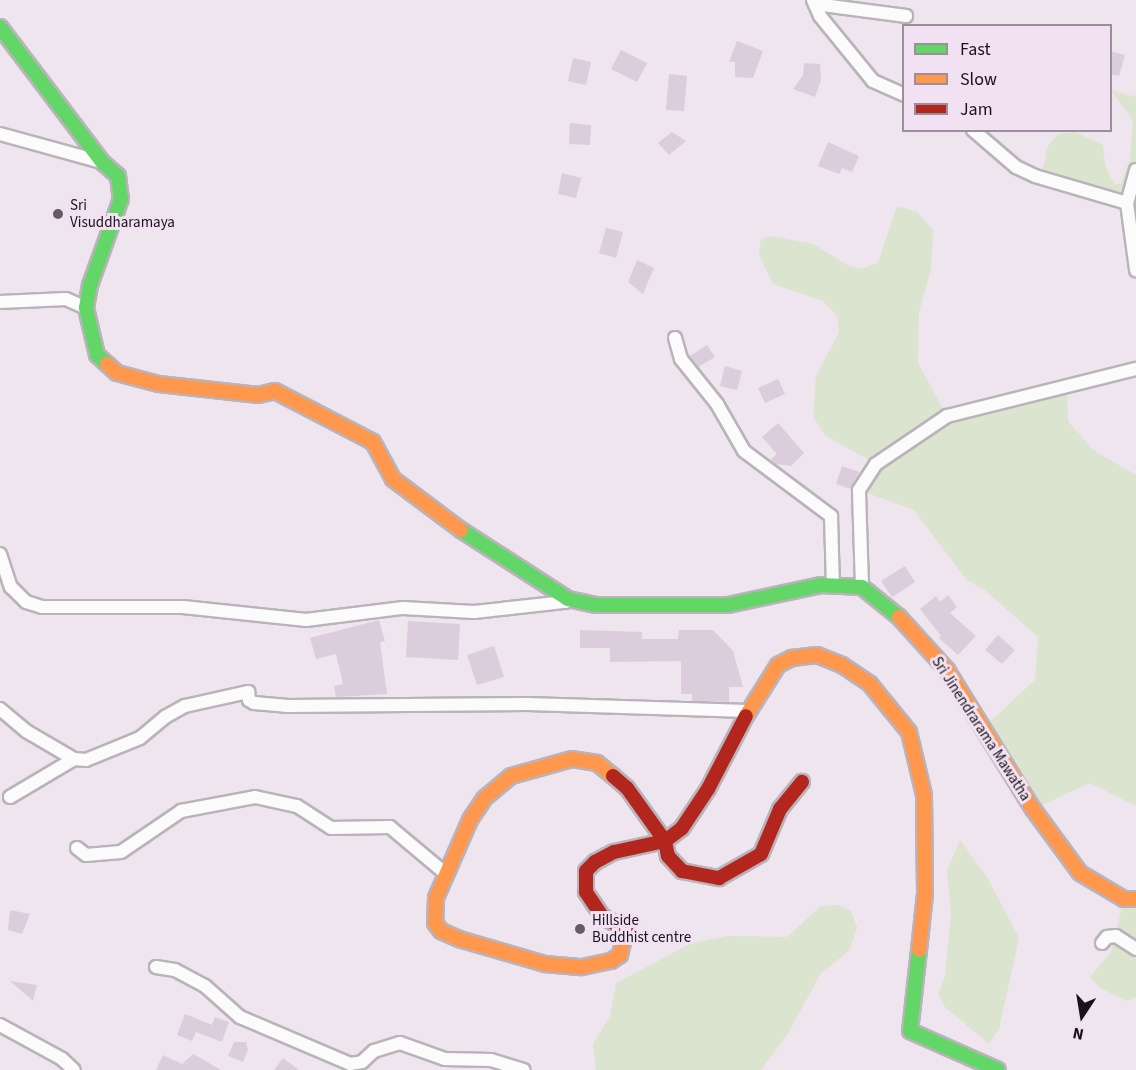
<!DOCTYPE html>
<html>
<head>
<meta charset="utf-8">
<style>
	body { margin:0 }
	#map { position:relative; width:1136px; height:1070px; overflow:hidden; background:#eee5ee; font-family:"Source Sans 3",sans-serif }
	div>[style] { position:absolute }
	.green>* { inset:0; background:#dae4ce }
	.building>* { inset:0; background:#dbcddc }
	.roads { filter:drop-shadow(2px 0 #bab3ba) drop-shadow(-2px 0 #bab3ba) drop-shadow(0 2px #bab3ba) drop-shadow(0 -2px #bab3ba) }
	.street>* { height:12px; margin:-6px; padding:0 6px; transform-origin:6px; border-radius:6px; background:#fcfbfc }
	.fast>* { height:14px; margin:-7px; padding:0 7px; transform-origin:7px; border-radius:7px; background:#63d668 }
	.slow>* { height:14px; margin:-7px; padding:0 7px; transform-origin:7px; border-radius:7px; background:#ff974d }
	.jam>* { height:14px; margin:-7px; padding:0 7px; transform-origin:7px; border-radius:7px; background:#b3261e }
	.dots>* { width:16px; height:16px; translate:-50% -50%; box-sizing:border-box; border:3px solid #f2e1f2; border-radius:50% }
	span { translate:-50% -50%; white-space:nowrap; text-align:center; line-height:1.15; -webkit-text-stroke:6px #f2e1f2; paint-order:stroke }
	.poi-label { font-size:15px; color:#191319 }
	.left { translate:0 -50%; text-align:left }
	.street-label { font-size:15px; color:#191319 }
	.legend { position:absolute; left:902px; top:24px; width:210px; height:108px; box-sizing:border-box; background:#f2e1f2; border:2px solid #9b8f9b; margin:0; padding:8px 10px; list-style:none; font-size:18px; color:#191319 }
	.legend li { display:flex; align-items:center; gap:12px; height:30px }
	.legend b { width:30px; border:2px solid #9b8f9b }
	.north { position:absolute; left:1052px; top:986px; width:60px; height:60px; -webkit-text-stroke:4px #f2e1f2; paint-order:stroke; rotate:192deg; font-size:16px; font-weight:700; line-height:24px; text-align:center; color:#191319 }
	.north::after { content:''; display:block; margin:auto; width:21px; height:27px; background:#191319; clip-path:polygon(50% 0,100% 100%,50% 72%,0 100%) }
</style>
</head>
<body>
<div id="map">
	<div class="green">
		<div style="clip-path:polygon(1111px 90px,1136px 97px,1136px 170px,1127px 203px,1035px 176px,1043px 168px,1047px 148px,1058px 134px,1075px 132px,1103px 145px,1105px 165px,1114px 184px,1121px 184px,1130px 159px,1133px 121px)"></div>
		<div style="clip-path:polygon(897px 206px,917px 212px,933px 230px,931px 269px,919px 312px,918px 363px,947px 416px,1067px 389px,1068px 421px,1093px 450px,1136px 475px,1136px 806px,1090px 783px,1033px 809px,983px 728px,1035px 680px,1038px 637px,986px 591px,966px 579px,914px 510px,859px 490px,876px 464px,826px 436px,813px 417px,816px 376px,839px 332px,837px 316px,823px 301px,773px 284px,759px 255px,761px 239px,771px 236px,813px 244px,849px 266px,861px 269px,878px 263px)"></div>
		<div style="clip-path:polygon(960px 840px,987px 877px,1019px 938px,999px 1029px,989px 1044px,945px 1007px,938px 995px,945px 976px,951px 914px,947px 871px)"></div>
		<div style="clip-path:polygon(1124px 899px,1136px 899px,1136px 997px,1127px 1001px,1100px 988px,1090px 977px,1111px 952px)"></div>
		<div style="clip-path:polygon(838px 905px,851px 911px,857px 927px,850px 950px,821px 973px,787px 1035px,761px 1070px,596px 1070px,593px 1044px,610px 1016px,616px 983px,692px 943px,727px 936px,787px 937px,821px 906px)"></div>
	</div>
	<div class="building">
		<div style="clip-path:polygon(737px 41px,763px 51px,753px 78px,735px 77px,735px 62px,729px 62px)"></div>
		<div style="clip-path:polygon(621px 50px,647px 63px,637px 82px,611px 69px)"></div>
		<div style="clip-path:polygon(1110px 51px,1125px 55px,1119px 76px,1110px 74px)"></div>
		<div style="clip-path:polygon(573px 58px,591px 62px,586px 85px,568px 81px)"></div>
		<div style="clip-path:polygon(804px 63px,820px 64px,821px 80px,815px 97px,793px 89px,803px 75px)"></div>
		<div style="clip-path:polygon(669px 74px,687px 76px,684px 111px,666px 110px)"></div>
		<div style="clip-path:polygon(570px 123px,591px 125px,590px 145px,569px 144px)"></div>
		<div style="clip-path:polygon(672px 132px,686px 141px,669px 155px,658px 143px)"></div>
		<div style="clip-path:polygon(828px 142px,859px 156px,852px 172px,842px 168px,839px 174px,818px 166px)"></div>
		<div style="clip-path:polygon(562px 173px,581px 178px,576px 198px,558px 194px)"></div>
		<div style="clip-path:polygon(606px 228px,623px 232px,616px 258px,599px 253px)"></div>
		<div style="clip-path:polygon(637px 260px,654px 268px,643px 294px,628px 282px)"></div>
		<div style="clip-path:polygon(707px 345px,715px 357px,698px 367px,690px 356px)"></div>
		<div style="clip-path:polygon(725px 366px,742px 371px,737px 390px,720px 386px)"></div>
		<div style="clip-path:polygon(778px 379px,785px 394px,765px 403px,758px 388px)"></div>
		<div style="clip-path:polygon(778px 423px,804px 453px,791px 466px,775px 464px,771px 459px,777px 454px,762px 437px)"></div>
		<div style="clip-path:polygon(842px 466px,859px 472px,851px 489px,836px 484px)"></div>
		<div style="clip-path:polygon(905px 566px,915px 582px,892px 597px,881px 581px)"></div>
		<div style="clip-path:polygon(948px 595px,957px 607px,950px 613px,976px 636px,958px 655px,939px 638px,941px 636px,920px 609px,936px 596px,940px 602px)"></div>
		<div style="clip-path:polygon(379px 620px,385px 641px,380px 642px,387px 694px,336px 697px,334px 686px,343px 684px,336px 654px,316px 659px,310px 638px)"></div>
		<div style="clip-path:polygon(408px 621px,460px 624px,458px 660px,406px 657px)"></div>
		<div style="clip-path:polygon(580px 630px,642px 632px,642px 639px,678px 639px,679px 630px,713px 630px,733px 651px,743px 687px,729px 687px,729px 702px,692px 701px,692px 694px,681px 694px,681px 661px,610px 662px,610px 648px,580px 648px)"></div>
		<div style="clip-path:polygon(998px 635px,1015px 650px,1002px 664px,985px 650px)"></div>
		<div style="clip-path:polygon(494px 646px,504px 677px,477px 685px,467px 655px)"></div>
		<div style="clip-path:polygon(10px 910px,30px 914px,22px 934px,8px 930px)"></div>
		<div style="clip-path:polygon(10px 981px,37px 985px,33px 1001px)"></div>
		<div style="clip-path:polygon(185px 1014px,212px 1025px,215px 1017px,229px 1022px,222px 1042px,196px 1032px,192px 1041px,177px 1035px)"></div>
		<div style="clip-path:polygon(234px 1042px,246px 1042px,248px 1050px,243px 1062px,228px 1056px)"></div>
		<div style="clip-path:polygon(193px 1054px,221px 1070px,156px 1070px,163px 1055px,182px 1064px)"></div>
		<div style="clip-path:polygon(283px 1058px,299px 1070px,274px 1070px)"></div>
	</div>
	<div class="roads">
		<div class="street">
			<div style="left:813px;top:0;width:17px;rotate:66deg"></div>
			<div style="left:820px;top:16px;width:84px;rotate:50.8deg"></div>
			<div style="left:873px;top:81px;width:34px;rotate:24deg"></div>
			<div style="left:815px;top:4px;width:92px;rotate:7.5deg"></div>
			<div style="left:973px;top:130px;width:57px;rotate:40.7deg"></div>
			<div style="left:1016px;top:167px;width:21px;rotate:25deg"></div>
			<div style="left:1035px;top:176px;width:96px;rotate:16.4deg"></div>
			<div style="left:0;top:134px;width:106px;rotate:15.4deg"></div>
			<div style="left:1136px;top:170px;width:34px;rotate:105deg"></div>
			<div style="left:1127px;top:203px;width:68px;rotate:82.3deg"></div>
			<div style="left:0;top:302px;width:66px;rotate:-2.6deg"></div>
			<div style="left:66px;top:299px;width:22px;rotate:24deg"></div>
			<div style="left:675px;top:338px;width:22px;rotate:74deg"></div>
			<div style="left:681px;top:359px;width:58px;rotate:51.3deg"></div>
			<div style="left:717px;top:404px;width:54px;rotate:60.1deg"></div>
			<div style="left:744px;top:451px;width:109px;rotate:36.8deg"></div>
			<div style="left:831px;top:516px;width:70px;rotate:88.4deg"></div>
			<div style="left:0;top:554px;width:35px;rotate:72deg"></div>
			<div style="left:11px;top:587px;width:21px;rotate:45deg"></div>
			<div style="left:26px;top:602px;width:17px;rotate:17deg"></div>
			<div style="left:42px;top:607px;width:141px"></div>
			<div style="left:183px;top:607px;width:124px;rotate:6deg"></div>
			<div style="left:306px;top:620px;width:98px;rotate:-7.1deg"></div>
			<div style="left:403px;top:608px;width:71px;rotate:3.2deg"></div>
			<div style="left:474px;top:612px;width:92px;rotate:-6.3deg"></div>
			<div style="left:565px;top:602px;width:4px;rotate:-45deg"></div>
			<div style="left:862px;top:587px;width:97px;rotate:-91.8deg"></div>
			<div style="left:859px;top:490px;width:31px;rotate:-57deg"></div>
			<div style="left:876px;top:464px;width:86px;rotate:-34.1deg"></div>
			<div style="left:947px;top:416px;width:195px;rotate:-14deg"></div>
			<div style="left:0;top:709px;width:34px;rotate:40deg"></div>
			<div style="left:26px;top:731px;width:56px;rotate:30.3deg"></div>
			<div style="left:74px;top:759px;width:12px;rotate:5deg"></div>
			<div style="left:86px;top:760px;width:58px;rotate:-22.2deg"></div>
			<div style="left:140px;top:738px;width:33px;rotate:-40deg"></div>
			<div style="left:165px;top:717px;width:23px;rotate:-29deg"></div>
			<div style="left:185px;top:706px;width:65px;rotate:-12.5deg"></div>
			<div style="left:248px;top:692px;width:8px;rotate:83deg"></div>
			<div style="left:249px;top:700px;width:6px;rotate:31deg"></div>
			<div style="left:254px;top:703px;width:32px;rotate:5deg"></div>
			<div style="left:286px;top:706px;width:242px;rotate:-0.5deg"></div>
			<div style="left:528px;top:704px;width:220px;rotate:1.8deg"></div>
			<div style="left:10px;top:797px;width:74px;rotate:-30.7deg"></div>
			<div style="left:77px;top:848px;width:11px;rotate:38deg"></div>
			<div style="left:86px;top:855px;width:35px;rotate:-5deg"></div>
			<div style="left:121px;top:852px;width:73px;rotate:-34.3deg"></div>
			<div style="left:181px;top:811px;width:75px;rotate:-10.7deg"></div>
			<div style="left:255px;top:797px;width:43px;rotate:12.1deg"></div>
			<div style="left:297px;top:806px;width:40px;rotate:32.9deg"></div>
			<div style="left:331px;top:828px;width:59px;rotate:-1deg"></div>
			<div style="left:390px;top:827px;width:73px;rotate:40deg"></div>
			<div style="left:1102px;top:943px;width:8px;rotate:-50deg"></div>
			<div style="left:1107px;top:937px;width:9px;rotate:-6deg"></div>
			<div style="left:1116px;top:936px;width:24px;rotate:33deg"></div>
			<div style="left:156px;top:967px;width:19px;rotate:9deg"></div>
			<div style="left:175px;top:970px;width:34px;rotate:28deg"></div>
			<div style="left:205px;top:986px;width:47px;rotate:41.5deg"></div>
			<div style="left:240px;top:1017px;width:120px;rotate:23.1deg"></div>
			<div style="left:350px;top:1064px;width:12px;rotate:-9deg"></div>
			<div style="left:362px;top:1062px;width:16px;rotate:-43deg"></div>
			<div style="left:374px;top:1051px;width:27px;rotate:-17deg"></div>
			<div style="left:400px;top:1043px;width:48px;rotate:19.6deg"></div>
			<div style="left:445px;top:1059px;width:46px;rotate:1.2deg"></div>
			<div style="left:491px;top:1060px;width:34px;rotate:17deg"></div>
			<div style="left:0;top:1025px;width:71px;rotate:28.7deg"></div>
			<div style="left:62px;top:1059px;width:16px;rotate:43deg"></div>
		</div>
		<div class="fast">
			<div style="left:0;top:27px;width:169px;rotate:52.9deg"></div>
			<div style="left:102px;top:162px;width:21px;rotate:41deg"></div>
			<div style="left:118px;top:176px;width:23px;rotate:83deg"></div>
			<div style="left:121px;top:199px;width:91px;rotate:109.8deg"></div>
			<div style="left:90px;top:285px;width:23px;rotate:100deg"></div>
			<div style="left:86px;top:308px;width:48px;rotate:76.8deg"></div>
			<div style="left:97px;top:355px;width:13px;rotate:42deg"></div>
			<div style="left:461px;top:530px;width:127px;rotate:32.8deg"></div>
			<div style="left:568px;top:599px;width:29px;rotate:12deg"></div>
			<div style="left:596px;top:605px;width:132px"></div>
			<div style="left:728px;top:605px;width:95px;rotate:-12.1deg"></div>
			<div style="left:821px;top:585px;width:41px;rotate:2.8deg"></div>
			<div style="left:862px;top:587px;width:48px;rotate:39deg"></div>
			<div style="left:919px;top:950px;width:81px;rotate:96.3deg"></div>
			<div style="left:910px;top:1031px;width:96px;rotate:23.9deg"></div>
		</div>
		<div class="slow">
			<div style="left:107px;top:364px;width:13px;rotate:42deg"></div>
			<div style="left:117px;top:373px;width:43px;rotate:14.7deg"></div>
			<div style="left:159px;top:384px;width:100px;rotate:6.3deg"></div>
			<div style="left:258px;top:395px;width:17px;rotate:-13deg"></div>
			<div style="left:275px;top:391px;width:110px;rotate:27.5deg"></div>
			<div style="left:373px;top:442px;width:42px;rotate:61.6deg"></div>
			<div style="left:393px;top:479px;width:85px;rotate:36.9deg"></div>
			<div style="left:899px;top:617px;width:72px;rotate:47.8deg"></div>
			<div style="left:947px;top:670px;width:163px;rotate:58.3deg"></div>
			<div style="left:1033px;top:809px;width:79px;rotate:53.7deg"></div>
			<div style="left:1080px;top:873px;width:51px;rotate:30.6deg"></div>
			<div style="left:1124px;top:899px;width:12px"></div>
			<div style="left:746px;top:716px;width:60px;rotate:-57.9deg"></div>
			<div style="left:778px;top:665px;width:16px;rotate:-27deg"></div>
			<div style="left:792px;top:658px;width:25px;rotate:-7deg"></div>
			<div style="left:817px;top:655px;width:27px;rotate:22deg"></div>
			<div style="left:842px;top:665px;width:34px;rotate:34deg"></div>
			<div style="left:870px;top:684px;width:62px;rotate:50.9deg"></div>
			<div style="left:909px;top:732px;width:65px;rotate:76.6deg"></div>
			<div style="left:924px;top:795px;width:99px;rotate:89.4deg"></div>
			<div style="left:925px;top:894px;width:56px;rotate:96.1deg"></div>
			<div style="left:613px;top:776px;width:21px;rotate:-141deg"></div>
			<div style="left:597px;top:763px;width:25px;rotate:-171deg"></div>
			<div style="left:572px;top:759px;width:63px;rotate:164.4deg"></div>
			<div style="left:511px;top:776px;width:35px;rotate:140deg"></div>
			<div style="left:484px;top:799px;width:25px;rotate:124deg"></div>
			<div style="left:470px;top:820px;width:85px;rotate:113.6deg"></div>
			<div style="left:436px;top:898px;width:25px;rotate:92deg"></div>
			<div style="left:435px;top:923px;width:10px;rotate:53deg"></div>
			<div style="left:441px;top:931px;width:20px;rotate:24deg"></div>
			<div style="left:459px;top:939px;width:90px;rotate:16.2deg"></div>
			<div style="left:545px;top:964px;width:37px;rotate:5deg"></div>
			<div style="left:582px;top:967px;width:30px;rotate:-12deg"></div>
			<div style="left:611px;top:961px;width:11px;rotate:-34deg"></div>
			<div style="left:620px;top:955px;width:26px;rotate:-77deg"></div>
		</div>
		<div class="jam">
			<div style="left:613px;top:776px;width:18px;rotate:41deg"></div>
			<div style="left:627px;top:788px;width:65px;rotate:54.4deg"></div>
			<div style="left:665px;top:841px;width:21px;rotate:-37deg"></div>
			<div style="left:682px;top:828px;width:47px;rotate:-56.3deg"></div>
			<div style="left:708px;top:789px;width:82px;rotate:-62.5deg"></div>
			<div style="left:626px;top:930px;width:28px;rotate:-150deg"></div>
			<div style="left:602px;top:916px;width:29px;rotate:-124deg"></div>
			<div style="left:586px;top:892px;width:21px;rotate:-90deg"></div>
			<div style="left:586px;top:871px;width:13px;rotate:-45deg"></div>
			<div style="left:595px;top:862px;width:21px;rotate:-28deg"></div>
			<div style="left:614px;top:852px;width:52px;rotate:-12.2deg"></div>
			<div style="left:665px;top:841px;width:15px;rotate:79deg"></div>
			<div style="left:668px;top:856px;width:21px;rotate:47deg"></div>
			<div style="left:682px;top:871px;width:38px;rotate:11deg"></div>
			<div style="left:719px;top:878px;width:48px;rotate:-29.7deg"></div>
			<div style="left:761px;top:854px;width:49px;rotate:-67.1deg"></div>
			<div style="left:780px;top:809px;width:35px;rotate:-51deg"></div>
		</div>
	</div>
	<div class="dots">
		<div style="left:58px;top:214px;background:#645c64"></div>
		<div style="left:580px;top:929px;background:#645c64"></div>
	</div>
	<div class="poi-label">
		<span class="left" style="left:70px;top:214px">Sri<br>Visuddharamaya</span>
		<span class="left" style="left:592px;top:929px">Hillside<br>Buddhist centre</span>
	</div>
	<div class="street-label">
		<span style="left:981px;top:729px;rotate:57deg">Sri Jinendrarama Mawatha</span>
	</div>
	<ul class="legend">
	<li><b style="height:8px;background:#63d668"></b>Fast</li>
	<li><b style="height:8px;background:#ff974d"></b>Slow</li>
	<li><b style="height:8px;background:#b3261e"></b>Jam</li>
	</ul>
	<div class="north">N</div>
</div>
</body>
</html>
